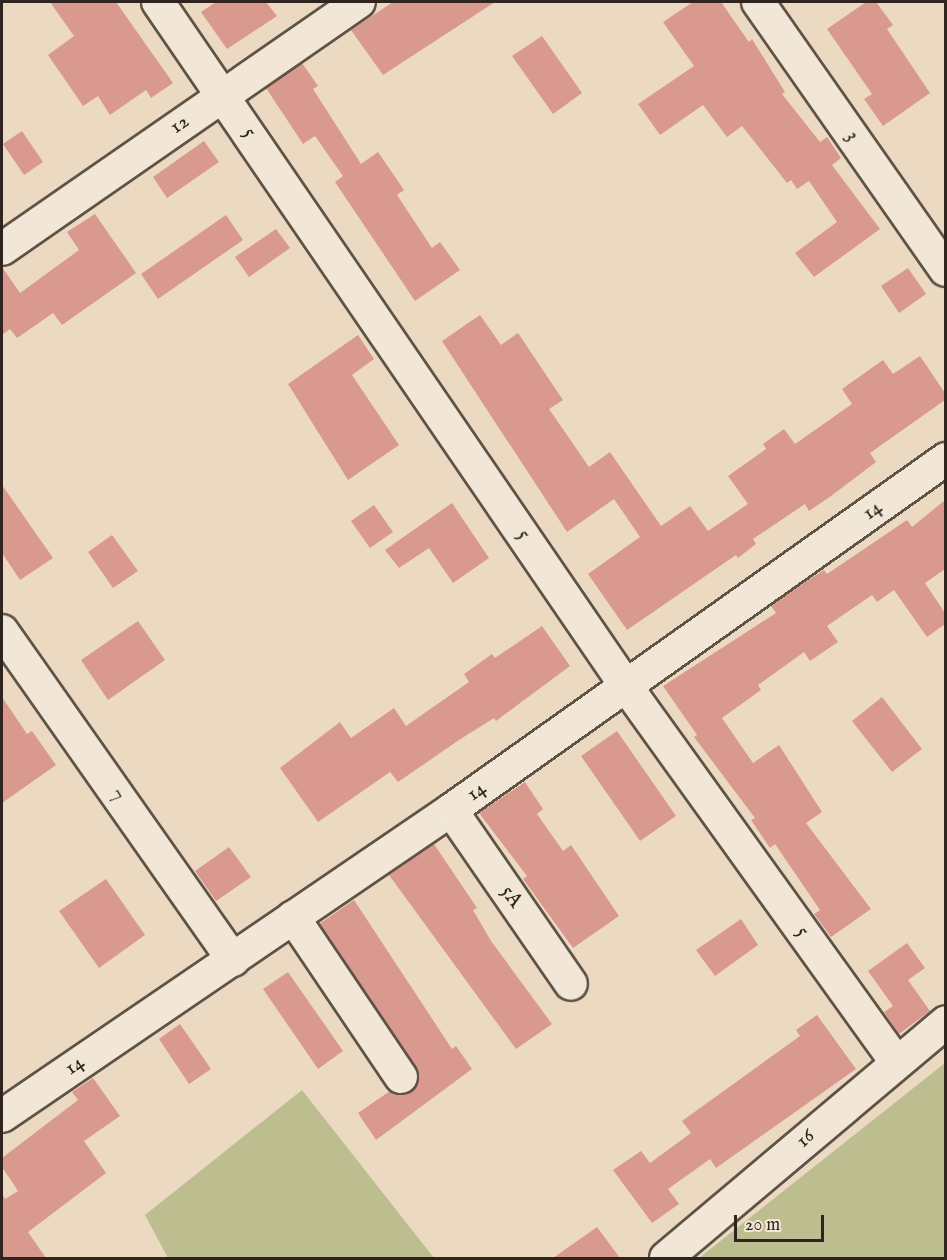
<!DOCTYPE html>
<html>
<head>
<meta charset="utf-8">
<style>
	body { margin:0 }
	#map { position:relative; width:947px; height:1260px; overflow:hidden; background:#ebdac1; font-family:"IM FELL English",serif }
	div>[style] { position:absolute }
	.green>* { inset:0; background:#bcbe90 }
	.building>* { inset:0; background:#da998f }
	.roads { filter:drop-shadow(2px 0 #5f5247) drop-shadow(-2px 0 #5f5247) drop-shadow(0 2px #5f5247) drop-shadow(0 -2px #5f5247) }
	.minor>* { height:32px; margin:-16px; padding:0 16px; transform-origin:16px; border-radius:16px; background:#f2e7d7 }
	span { translate:-50% -50%; white-space:nowrap; text-align:center; line-height:1.15; -webkit-text-stroke:4.5px #f2e7d7; paint-order:stroke }
	.street-label { font-size:21px; color:#30241e }
	.frame { position:absolute; inset:0; border:3px solid #30241e; pointer-events:none }
	.scale { position:absolute; left:734px; top:1215px; width:90px; height:27px; box-sizing:border-box; border:3px solid #30241e; border-top:0; padding-left:8px; font-size:18px; line-height:21px; white-space:nowrap; color:#30241e; -webkit-text-stroke:4px #f2e7d7; paint-order:stroke }
</style>
</head>
<body>
<div id="map">
	<div class="green">
		<div style="clip-path:polygon(945px 1063px,945px 1258px,699px 1258px)"></div>
		<div style="clip-path:polygon(302px 1090px,434px 1258px,168px 1258px,145px 1215px)"></div>
	</div>
	<div class="building">
		<div style="clip-path:polygon(50px 2px,116px 2px,173px 83px,151px 98px,146px 90px,110px 115px,98px 96px,83px 106px,48px 55px,74px 36px)"></div>
		<div style="clip-path:polygon(216px 2px,266px 2px,277px 16px,227px 49px,201px 12px)"></div>
		<div style="clip-path:polygon(393px 2px,495px 2px,383px 75px,351px 30px)"></div>
		<div style="clip-path:polygon(693px 2px,721px 2px,749px 42px,752px 39px,785px 92px,782px 94px,820px 142px,827px 137px,841px 158px,832px 165px,880px 229px,814px 277px,795px 253px,837px 222px,809px 181px,797px 189px,791px 180px,787px 183px,742px 126px,727px 137px,703px 105px,660px 135px,638px 104px,694px 66px,663px 22px)"></div>
		<div style="clip-path:polygon(866px 2px,876px 2px,893px 25px,887px 29px,930px 93px,883px 126px,864px 99px,872px 94px,827px 29px)"></div>
		<div style="clip-path:polygon(542px 36px,582px 93px,553px 114px,512px 56px)"></div>
		<div style="clip-path:polygon(302px 63px,318px 86px,313px 89px,361px 164px,378px 152px,404px 190px,397px 195px,432px 248px,440px 242px,460px 270px,415px 301px,335px 182px,343px 176px,315px 136px,303px 144px,266px 88px)"></div>
		<div style="clip-path:polygon(22px 131px,43px 162px,24px 175px,3px 144px)"></div>
		<div style="clip-path:polygon(204px 141px,219px 162px,167px 198px,153px 177px)"></div>
		<div style="clip-path:polygon(95px 214px,136px 273px,62px 325px,53px 313px,17px 338px,10px 329px,2px 335px,2px 267px,20px 293px,79px 250px,67px 232px)"></div>
		<div style="clip-path:polygon(226px 215px,243px 240px,158px 299px,141px 274px)"></div>
		<div style="clip-path:polygon(276px 229px,290px 248px,249px 277px,235px 257px)"></div>
		<div style="clip-path:polygon(908px 268px,926px 294px,899px 313px,881px 286px)"></div>
		<div style="clip-path:polygon(480px 315px,501px 345px,518px 333px,563px 400px,549px 409px,589px 467px,610px 452px,661px 526px,690px 506px,708px 531px,748px 504px,728px 476px,766px 449px,763px 444px,784px 429px,795px 444px,852px 404px,842px 389px,883px 360px,893px 374px,920px 356px,945px 393px,945px 400px,870px 453px,876px 462px,831px 496px,809px 511px,805px 504px,753px 539px,756px 544px,738px 558px,736px 555px,627px 630px,588px 574px,640px 537px,614px 499px,567px 532px,442px 341px)"></div>
		<div style="clip-path:polygon(358px 335px,374px 359px,352px 375px,399px 445px,348px 480px,288px 384px)"></div>
		<div style="clip-path:polygon(2px 485px,53px 558px,20px 580px,2px 553px)"></div>
		<div style="clip-path:polygon(945px 500px,945px 569px,925px 583px,945px 613px,945px 624px,927px 637px,894px 590px,877px 602px,872px 595px,827px 626px,838px 642px,810px 661px,804px 652px,758px 685px,761px 690px,722px 718px,753px 763px,779px 745px,822px 812px,806px 823px,871px 909px,831px 937px,814px 914px,820px 910px,775px 844px,770px 848px,751px 820px,755px 818px,694px 737px,697px 735px,663px 686px,776px 613px,771px 606px,799px 586px,824px 570px,827px 574px,907px 520px,912px 527px)"></div>
		<div style="clip-path:polygon(452px 503px,489px 558px,453px 583px,429px 548px,399px 568px,385px 550px)"></div>
		<div style="clip-path:polygon(374px 505px,393px 532px,370px 548px,351px 521px)"></div>
		<div style="clip-path:polygon(112px 535px,138px 571px,113px 588px,88px 552px)"></div>
		<div style="clip-path:polygon(138px 621px,165px 660px,108px 700px,81px 660px)"></div>
		<div style="clip-path:polygon(542px 626px,570px 666px,496px 721px,494px 718px,459px 740px,398px 782px,390px 772px,318px 822px,280px 768px,340px 722px,351px 738px,394px 708px,406px 726px,469px 682px,464px 674px,492px 654px,495px 658px)"></div>
		<div style="clip-path:polygon(2px 697px,27px 734px,32px 731px,56px 765px,2px 803px)"></div>
		<div style="clip-path:polygon(882px 697px,922px 749px,892px 772px,852px 721px)"></div>
		<div style="clip-path:polygon(617px 731px,676px 816px,640px 841px,581px 756px)"></div>
		<div style="clip-path:polygon(525px 782px,543px 809px,537px 814px,563px 851px,571px 845px,619px 916px,573px 948px,523px 879px,527px 876px,479px 813px)"></div>
		<div style="clip-path:polygon(434px 844px,477px 908px,473px 910px,491px 941px,552px 1024px,516px 1049px,389px 875px)"></div>
		<div style="clip-path:polygon(229px 847px,251px 877px,216px 901px,195px 871px)"></div>
		<div style="clip-path:polygon(106px 879px,145px 935px,99px 968px,59px 911px)"></div>
		<div style="clip-path:polygon(354px 900px,452px 1049px,456px 1046px,472px 1069px,376px 1140px,358px 1113px,390px 1091px,402px 1095px,411px 1092px,419px 1075px,319px 924px)"></div>
		<div style="clip-path:polygon(741px 919px,758px 945px,715px 976px,696px 950px)"></div>
		<div style="clip-path:polygon(907px 943px,925px 968px,908px 980px,930px 1011px,899px 1034px,884px 1012px,893px 1006px,868px 971px)"></div>
		<div style="clip-path:polygon(288px 972px,343px 1051px,318px 1069px,263px 989px)"></div>
		<div style="clip-path:polygon(817px 1015px,856px 1069px,716px 1168px,710px 1159px,668px 1189px,679px 1204px,652px 1223px,613px 1170px,641px 1151px,650px 1163px,691px 1133px,682px 1121px,800px 1036px,796px 1030px)"></div>
		<div style="clip-path:polygon(180px 1024px,211px 1069px,189px 1084px,159px 1039px)"></div>
		<div style="clip-path:polygon(93px 1078px,120px 1116px,84px 1141px,106px 1173px,28px 1232px,46px 1258px,2px 1258px,2px 1194px,5px 1199px,18px 1191px,2px 1167px,2px 1158px,78px 1100px,72px 1092px)"></div>
		<div style="clip-path:polygon(597px 1227px,620px 1258px,553px 1258px)"></div>
	</div>
	<div class="roads">
		<div class="minor">
			<div style="left:158px;top:2px;width:829px;rotate:55.62deg"></div>
			<div style="left:626px;top:686px;width:463px;rotate:54.3deg"></div>
			<div style="left:758px;top:2px;width:327px;rotate:55deg"></div>
			<div style="left:2px;top:249px;width:434px;rotate:-34.7deg"></div>
			<div style="left:2px;top:631px;width:402px;rotate:54.9deg"></div>
			<div style="left:451px;top:810px;width:211px;rotate:55.4deg"></div>
			<div style="left:293px;top:917px;width:193px;rotate:56deg"></div>
			<div style="left:2px;top:1116px;width:543px;rotate:-34.27deg"></div>
			<div style="left:451px;top:810px;width:607px;rotate:-35.34deg"></div>
			<div style="left:666px;top:1258px;width:366px;rotate:-40.1deg"></div>
		</div>
	</div>
	<div class="street-label">
		<span style="left:180px;top:125px;rotate:-35deg">12</span>
		<span style="left:249px;top:133px;rotate:56deg">5</span>
		<span style="left:852px;top:136px;rotate:55deg">3</span>
		<span style="left:873px;top:511px;rotate:-35deg">14</span>
		<span style="left:523px;top:535px;rotate:56deg">5</span>
		<span style="left:477px;top:792px;rotate:-35deg">14</span>
		<span style="left:117px;top:795px;rotate:55deg">7</span>
		<span style="left:511px;top:897px;rotate:55deg">5A</span>
		<span style="left:802px;top:932px;rotate:54deg">5</span>
		<span style="left:75px;top:1066px;rotate:-34deg">14</span>
		<span style="left:806px;top:1139px;rotate:-41deg">16</span>
	</div>
	<div class="frame"></div>
	<div class="scale">20 m</div>
</div>
</body>
</html>
